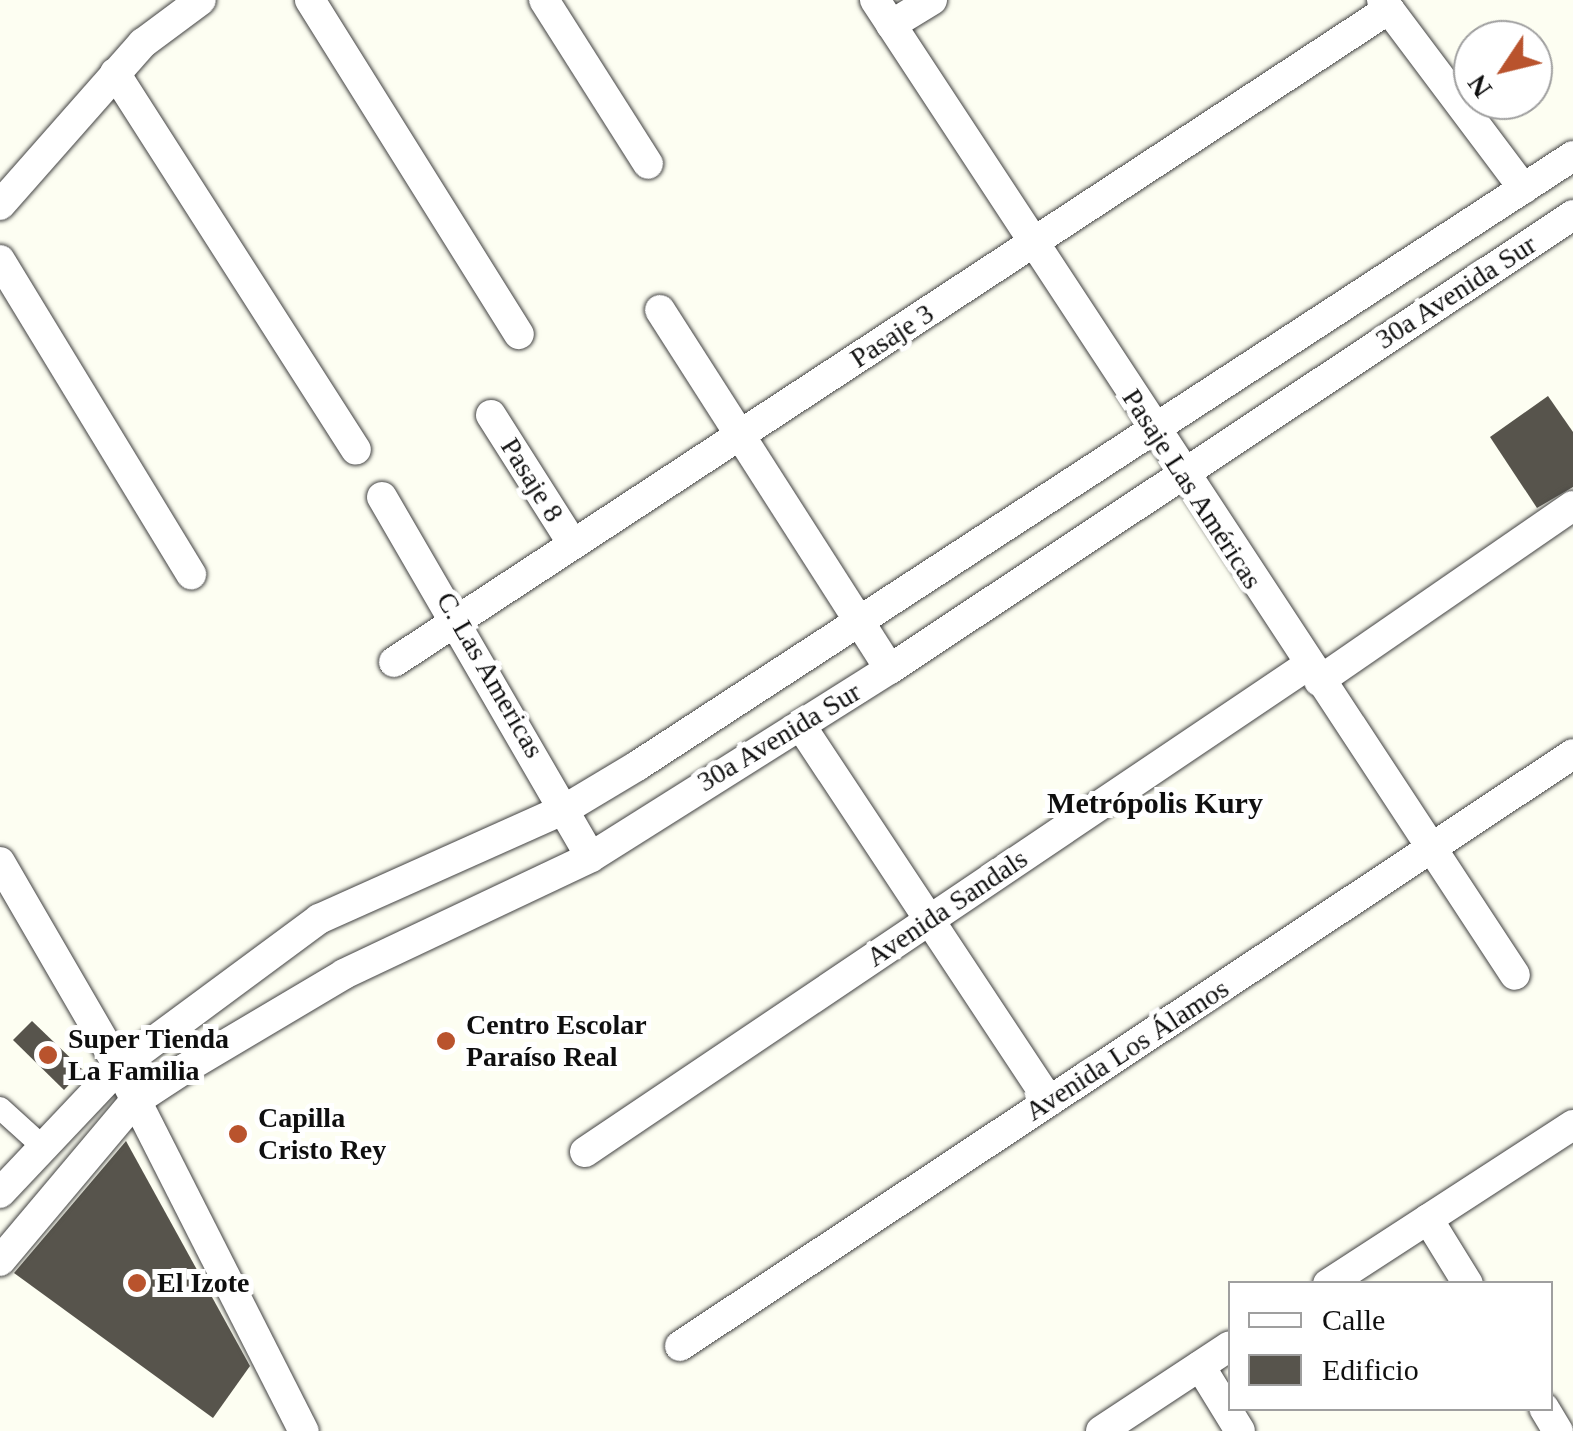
<!DOCTYPE html>
<meta charset="utf-8">
<style>
body{margin:0}
#map{position:relative;width:1573px;height:1431px;overflow:hidden;background:#fdfef2;font-family:"Times New Roman",serif}
div>[style]{position:absolute}
.building>*{inset:0;background:#57544c}
.roads{filter:drop-shadow(0 0 2px #424242) drop-shadow(0 0 2px #424242)}
.pedestrian>*{height:22px;margin:-11px;padding:0 11px;transform-origin:11px;border-radius:11px;background:#fff}
.minor>*{height:30px;margin:-15px;padding:0 15px;transform-origin:15px;border-radius:15px;background:#fff}
.dots>*{width:28px;height:28px;translate:-50% -50%;box-sizing:border-box;border:5px solid #fff;border-radius:50%}
span{translate:-50% -50%;white-space:nowrap;text-align:center;line-height:1.15;-webkit-text-stroke:10px #fff;paint-order:stroke}
.street-label{font-size:28px;color:#0f0f0f}
.poi-label{font-size:28px;color:#0f0f0f;font-weight:700}
.left{translate:0 -50%;text-align:left}
.neighbourhood-label{font-size:30px;color:#0f0f0f;font-weight:700}
.legend{position:absolute;left:1228px;top:1281px;width:325px;height:130px;box-sizing:border-box;background:#fff;border:2px solid #9f9f9f;margin:0;padding:12px 18px;list-style:none;font-size:30px;color:#0f0f0f}
.legend li{display:flex;align-items:center;gap:20px;height:50px}
.legend b{width:50px;border:2px solid #9f9f9f}
.north{position:absolute;left:1453px;top:20px;width:100px;height:100px;box-sizing:border-box;background:#fff;border:2px solid #9f9f9f;border-radius:50%;rotate:235deg;font-size:28px;font-weight:700;line-height:40px;text-align:center;color:#0f0f0f}
.north::after{content:'';display:block;margin:auto;width:35px;height:45px;background:#b9532d;clip-path:polygon(50% 0,100% 100%,50% 72%,0 100%)}
</style>
<div id="map">
<div class="building">
<i style="clip-path:polygon(1548px 396px,1573px 432px,1573px 487px,1537px 508px,1490px 437px)"></i>
<i style="clip-path:polygon(32px 1021px,83px 1070px,64px 1090px,13px 1040px)"></i>
<i style="clip-path:polygon(126px 1141px,250px 1366px,213px 1418px,14px 1273px)"></i>
</div>
<div class="roads">
<div class="pedestrian">
<i style="left:0;top:1108px;width:58px;rotate:42.2deg"></i>
</div>
<div class="minor">
<i style="left:310px;top:0;width:394px;rotate:58deg"></i>
<i style="left:544px;top:0;width:194px;rotate:57.6deg"></i>
<i style="left:875px;top:0;width:1166px;rotate:56.72deg"></i>
<i style="left:1382px;top:0;width:236px;rotate:53.1deg"></i>
<i style="left:891px;top:25px;width:48px;rotate:-31.4deg"></i>
<i style="left:115px;top:73px;width:447px;rotate:57.4deg"></i>
<i style="left:0;top:205px;width:216px;rotate:-48.6deg"></i>
<i style="left:143px;top:43px;width:72px;rotate:-36.6deg"></i>
<i style="left:0;top:260px;width:368px;rotate:58.7deg"></i>
<i style="left:660px;top:310px;width:426px;rotate:57.4deg"></i>
<i style="left:491px;top:415px;width:153px;rotate:57.6deg"></i>
<i style="left:382px;top:497px;width:416px;rotate:59.9deg"></i>
<i style="left:394px;top:662px;width:1190px;rotate:-33.28deg"></i>
<i style="left:1319px;top:681px;width:308px;rotate:-34.6deg"></i>
<i style="left:801px;top:726px;width:449px;rotate:56.5deg"></i>
<i style="left:0;top:862px;width:237px;rotate:59.9deg"></i>
<i style="left:119px;top:1067px;width:408px;rotate:63.1deg"></i>
<i style="left:585px;top:1152px;width:872px;rotate:-33.96deg"></i>
<i style="left:0;top:1193px;width:173px;rotate:-46.6deg"></i>
<i style="left:119px;top:1067px;width:249px;rotate:-36.5deg"></i>
<i style="left:319px;top:919px;width:272px;rotate:-24.1deg"></i>
<i style="left:567px;top:808px;width:82px;rotate:-31deg"></i>
<i style="left:637px;top:766px;width:1117px;rotate:-33.09deg"></i>
<i style="left:1428px;top:1219px;width:76px;rotate:58.4deg"></i>
<i style="left:0;top:1261px;width:208px;rotate:-49.9deg"></i>
<i style="left:134px;top:1102px;width:62px;rotate:-33.2deg"></i>
<i style="left:186px;top:1068px;width:184px;rotate:-30.7deg"></i>
<i style="left:344px;top:974px;width:273px;rotate:-25.3deg"></i>
<i style="left:591px;top:857px;width:353px;rotate:-32.2deg"></i>
<i style="left:890px;top:669px;width:820px;rotate:-33.61deg"></i>
<i style="left:1328px;top:1284px;width:292px;rotate:-33deg"></i>
<i style="left:680px;top:1346px;width:1071px;rotate:-33.54deg"></i>
<i style="left:1200px;top:1366px;width:76px;rotate:58.4deg"></i>
<i style="left:1544px;top:1408px;width:27px;rotate:59deg"></i>
<i style="left:1101px;top:1431px;width:154px;rotate:-33.4deg"></i>
</div>
</div>
<div class="dots">
<i style="left:446px;top:1041px;background:#b9532d"></i>
<i style="left:48px;top:1055px;background:#b9532d"></i>
<i style="left:238px;top:1134px;background:#b9532d"></i>
<i style="left:137px;top:1283px;background:#b9532d"></i>
</div>
<div class="street-label">
<span style="left:1456px;top:292px;rotate:-33deg">30a Avenida Sur</span>
<span style="left:892px;top:336px;rotate:-33deg">Pasaje 3</span>
<span style="left:532px;top:480px;rotate:58deg">Pasaje 8</span>
<span style="left:1192px;top:489px;rotate:57deg">Pasaje Las Américas</span>
<span style="left:490px;top:675px;rotate:60deg">C. Las Americas</span>
<span style="left:779px;top:737px;rotate:-31deg">30a Avenida Sur</span>
<span style="left:947px;top:908px;rotate:-34deg">Avenida Sandals</span>
<span style="left:1127px;top:1050px;rotate:-33deg">Avenida Los Álamos</span>
</div>
<div class="poi-label">
<span class="left" style="left:466px;top:1041px">Centro Escolar<br>Paraíso Real</span>
<span class="left" style="left:68px;top:1055px">Super Tienda<br>La Familia</span>
<span class="left" style="left:258px;top:1134px">Capilla<br>Cristo Rey</span>
<span class="left" style="left:157px;top:1283px">El Izote</span>
</div>
<div class="neighbourhood-label">
<span style="left:1155px;top:803px">Metrópolis Kury</span>
</div>
<ul class="legend">
<li><b style="height:12px;background:#fff"></b>Calle</li>
<li><b style="height:28px;background:#57544c"></b>Edificio</li>
</ul>
<div class="north">N</div>
</div>
